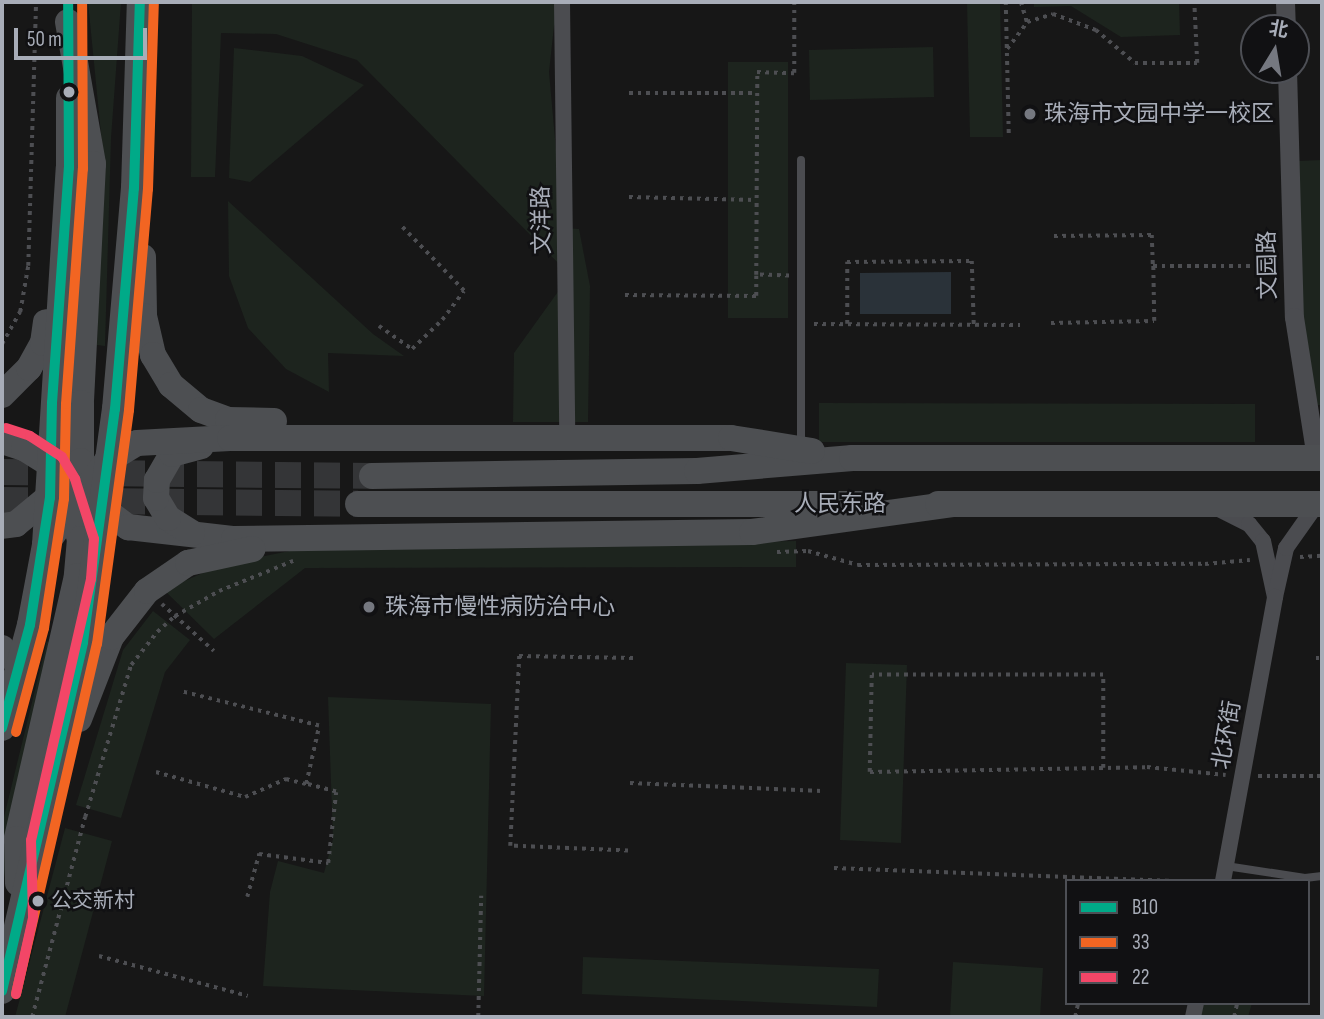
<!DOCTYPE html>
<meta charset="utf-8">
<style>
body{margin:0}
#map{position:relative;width:1324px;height:1019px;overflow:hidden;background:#171717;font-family:"Sofia Sans Condensed","Noto Sans SC",sans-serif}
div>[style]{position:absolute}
.green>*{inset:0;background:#1d241e}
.water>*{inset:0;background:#2a3239}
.primary-tunnel>*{height:26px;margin-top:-13px;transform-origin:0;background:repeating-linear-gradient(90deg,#343537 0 26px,transparent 0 39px)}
.path>*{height:3.5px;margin-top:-1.75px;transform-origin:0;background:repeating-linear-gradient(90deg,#4d4e52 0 3.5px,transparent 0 8.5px)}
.service>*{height:8px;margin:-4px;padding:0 4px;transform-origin:4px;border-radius:4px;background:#4b4c50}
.minor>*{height:16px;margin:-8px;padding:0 8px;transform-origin:8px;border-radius:8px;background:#4b4c50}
.tertiary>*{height:19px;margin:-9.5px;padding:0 9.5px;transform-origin:9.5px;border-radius:9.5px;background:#4b4c50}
.primary>*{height:26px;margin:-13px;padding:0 13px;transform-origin:13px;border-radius:13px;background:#4d4f52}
.bus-1>*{height:10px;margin:-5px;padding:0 5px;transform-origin:5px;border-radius:5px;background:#0a8}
.bus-2>*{height:10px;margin:-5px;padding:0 5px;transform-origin:5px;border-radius:5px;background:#f26522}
.bus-3>*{height:10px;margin:-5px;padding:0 5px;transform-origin:5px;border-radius:5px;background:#f34667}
.dots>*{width:19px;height:19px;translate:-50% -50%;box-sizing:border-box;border:4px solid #111113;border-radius:50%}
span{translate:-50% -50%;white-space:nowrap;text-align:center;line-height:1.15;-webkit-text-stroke:5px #111113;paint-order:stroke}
.bus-label{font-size:21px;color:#a8adb8}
.left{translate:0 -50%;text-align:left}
.poi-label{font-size:23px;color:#a8adb8}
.street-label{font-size:23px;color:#a8adb8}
.frame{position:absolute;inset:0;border:4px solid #a8adb8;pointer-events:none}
.legend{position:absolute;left:1065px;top:879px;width:245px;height:126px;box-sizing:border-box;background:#111113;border:2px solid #4d4f55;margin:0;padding:9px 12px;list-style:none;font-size:21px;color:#a8adb8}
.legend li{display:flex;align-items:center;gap:14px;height:35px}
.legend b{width:35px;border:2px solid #4d4f55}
.north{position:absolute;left:1240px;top:14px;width:70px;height:70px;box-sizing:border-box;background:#111113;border:2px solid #4d4f55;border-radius:50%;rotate:11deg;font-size:19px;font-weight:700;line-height:28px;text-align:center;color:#a8adb8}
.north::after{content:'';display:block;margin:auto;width:24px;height:32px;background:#757880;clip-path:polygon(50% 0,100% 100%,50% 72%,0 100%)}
.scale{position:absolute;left:14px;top:28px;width:133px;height:32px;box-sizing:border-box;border:4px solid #a8adb8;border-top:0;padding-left:9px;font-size:21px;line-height:24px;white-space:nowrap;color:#a8adb8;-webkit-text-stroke:5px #111113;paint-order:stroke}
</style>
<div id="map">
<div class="green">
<i style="clip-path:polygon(88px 2px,121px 2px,111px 138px,105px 346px,97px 345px,103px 154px)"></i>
<i style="clip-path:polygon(192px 2px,563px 2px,562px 15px,554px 26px,549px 72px,563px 228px,579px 229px,590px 286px,588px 422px,513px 422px,514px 353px,570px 275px,357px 60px,276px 34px,221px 33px,215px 177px,191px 177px)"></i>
<i style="clip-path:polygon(967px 2px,1000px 2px,1003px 137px,970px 137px)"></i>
<i style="clip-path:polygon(1034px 2px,1179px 2px,1180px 35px,1121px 37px,1071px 6px,1034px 7px)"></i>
<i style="clip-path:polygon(933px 47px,934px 97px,810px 100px,809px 50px)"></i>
<i style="clip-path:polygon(234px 48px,302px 56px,364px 85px,250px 182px,229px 178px)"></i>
<i style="clip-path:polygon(728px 62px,788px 62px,788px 318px,728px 318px)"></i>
<i style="clip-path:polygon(1322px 160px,1322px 405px,1317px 405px,1302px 315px,1298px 161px)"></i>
<i style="clip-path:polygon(228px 201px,373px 334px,404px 356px,328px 353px,329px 392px,286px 369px,248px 328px,229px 276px)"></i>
<i style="clip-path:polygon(819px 403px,1255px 404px,1255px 442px,819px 442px)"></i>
<i style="clip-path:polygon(796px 541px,796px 567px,305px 568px,214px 639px,164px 590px,221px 565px,304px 548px)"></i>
<i style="clip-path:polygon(153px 611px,190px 640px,165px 672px,121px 818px,76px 805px,123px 650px)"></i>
<i style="clip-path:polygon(47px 641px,52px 646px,12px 819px,2px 893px,2px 825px)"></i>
<i style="clip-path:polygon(846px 663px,907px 665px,901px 843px,840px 840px)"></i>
<i style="clip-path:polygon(328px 697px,491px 704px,484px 996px,263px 986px,270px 892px,278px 861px,324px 873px,333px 839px)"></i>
<i style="clip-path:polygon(65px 828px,112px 841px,65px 1017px,15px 1017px)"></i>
<i style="clip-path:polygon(583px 957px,879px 969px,877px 1007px,582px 994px)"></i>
<i style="clip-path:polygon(953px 962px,1043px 968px,1040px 1017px,950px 1017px)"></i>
<i style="clip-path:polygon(1203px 1003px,1252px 1003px,1248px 1017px,1200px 1017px)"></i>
</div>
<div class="water">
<i style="clip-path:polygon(951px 272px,951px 314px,860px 314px,860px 273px)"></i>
</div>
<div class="primary-tunnel">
<i style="left:2px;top:472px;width:370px;rotate:0.6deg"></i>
<i style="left:2px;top:500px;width:356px;rotate:0.6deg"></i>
</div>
<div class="path">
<i style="left:1006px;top:2px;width:135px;rotate:88.7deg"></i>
<i style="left:1021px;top:2px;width:21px;rotate:73deg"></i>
<i style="left:1007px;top:49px;width:34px;rotate:-53deg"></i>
<i style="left:1027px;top:22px;width:27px;rotate:-17deg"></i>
<i style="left:1053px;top:14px;width:46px;rotate:20.4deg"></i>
<i style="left:1096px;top:30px;width:51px;rotate:40.2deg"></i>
<i style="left:1135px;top:63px;width:62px"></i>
<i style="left:1197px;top:63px;width:61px;rotate:-92.8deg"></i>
<i style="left:629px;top:93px;width:127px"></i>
<i style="left:629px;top:197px;width:127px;rotate:1.4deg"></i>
<i style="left:1054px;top:236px;width:98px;rotate:-0.6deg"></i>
<i style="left:1152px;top:235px;width:31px;rotate:88deg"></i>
<i style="left:789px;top:276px;width:33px;rotate:-178deg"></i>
<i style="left:756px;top:275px;width:203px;rotate:-89.7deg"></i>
<i style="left:757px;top:72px;width:37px;rotate:2deg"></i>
<i style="left:794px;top:73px;width:71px;rotate:-90deg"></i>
<i style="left:625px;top:295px;width:131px;rotate:0.4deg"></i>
<i style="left:756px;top:296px;width:20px;rotate:-90deg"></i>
<i style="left:1051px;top:323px;width:103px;rotate:-1.1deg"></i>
<i style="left:1154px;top:321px;width:55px;rotate:-91deg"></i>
<i style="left:1153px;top:266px;width:123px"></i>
<i style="left:814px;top:324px;width:206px;rotate:0.3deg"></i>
<i style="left:847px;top:324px;width:62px;rotate:-90deg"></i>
<i style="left:847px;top:262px;width:125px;rotate:-0.5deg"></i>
<i style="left:972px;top:261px;width:64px;rotate:88.2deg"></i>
<i style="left:379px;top:326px;width:40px;rotate:34.9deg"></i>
<i style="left:412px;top:349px;width:42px;rotate:-44deg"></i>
<i style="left:442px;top:320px;width:36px;rotate:-53deg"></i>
<i style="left:464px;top:291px;width:89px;rotate:-134.1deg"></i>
<i style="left:2px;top:344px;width:37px;rotate:-61deg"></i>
<i style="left:20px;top:312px;width:47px;rotate:-80.1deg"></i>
<i style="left:28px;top:266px;width:264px;rotate:-88.3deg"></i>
<i style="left:777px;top:552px;width:31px;rotate:-2deg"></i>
<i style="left:808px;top:551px;width:52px;rotate:15.6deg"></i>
<i style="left:858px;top:565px;width:347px;rotate:-0.2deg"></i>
<i style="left:1205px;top:564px;width:45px;rotate:-5.1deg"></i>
<i style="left:1300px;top:557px;width:22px;rotate:-3deg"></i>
<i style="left:162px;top:604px;width:70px;rotate:42.1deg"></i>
<i style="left:1316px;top:658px;width:6px"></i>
<i style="left:1103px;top:768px;width:93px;rotate:-90deg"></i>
<i style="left:1103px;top:675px;width:231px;rotate:180deg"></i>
<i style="left:872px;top:675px;width:97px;rotate:91.2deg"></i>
<i style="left:870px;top:772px;width:277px;rotate:-1deg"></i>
<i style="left:1147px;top:767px;width:79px;rotate:5.8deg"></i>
<i style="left:156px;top:772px;width:92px;rotate:15.7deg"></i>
<i style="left:245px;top:797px;width:45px;rotate:-23.7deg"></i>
<i style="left:286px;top:779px;width:21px;rotate:14deg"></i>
<i style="left:306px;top:784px;width:59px;rotate:-77.4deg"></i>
<i style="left:319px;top:726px;width:140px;rotate:-166deg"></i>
<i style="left:1258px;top:776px;width:64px"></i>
<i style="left:630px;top:783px;width:192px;rotate:2.4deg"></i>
<i style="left:628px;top:851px;width:118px;rotate:-177.6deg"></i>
<i style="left:510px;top:846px;width:190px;rotate:-87.3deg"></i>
<i style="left:519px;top:656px;width:115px;rotate:1deg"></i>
<i style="left:834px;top:868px;width:340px;rotate:2.2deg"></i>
<i style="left:247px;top:897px;width:45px;rotate:-74.4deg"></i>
<i style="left:259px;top:854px;width:70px;rotate:7.4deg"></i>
<i style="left:328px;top:863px;width:71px;rotate:-83.6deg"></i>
<i style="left:336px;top:792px;width:31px;rotate:-165deg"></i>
<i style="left:99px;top:956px;width:154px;rotate:15deg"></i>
<i style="left:32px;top:1017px;width:207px;rotate:-75.2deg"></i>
<i style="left:85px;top:817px;width:159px;rotate:-73.2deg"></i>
<i style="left:131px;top:665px;width:42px;rotate:-51.8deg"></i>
<i style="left:157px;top:632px;width:24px;rotate:-42deg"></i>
<i style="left:175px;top:616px;width:51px;rotate:-29.6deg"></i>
<i style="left:219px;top:591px;width:80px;rotate:-22.1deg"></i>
<i style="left:478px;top:1017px;width:121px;rotate:-88.6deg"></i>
<i style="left:1075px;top:1017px;width:14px;rotate:-78deg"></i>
<i style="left:1234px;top:1017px;width:14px;rotate:-78deg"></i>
</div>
<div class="service">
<i style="left:801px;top:447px;width:287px;rotate:-90deg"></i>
<i style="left:1226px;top:866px;width:80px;rotate:8.6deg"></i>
<i style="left:1305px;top:878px;width:17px;rotate:-7deg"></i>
</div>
<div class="minor">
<i style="left:562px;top:2px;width:437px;rotate:89.3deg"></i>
<i style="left:1219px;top:509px;width:34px;rotate:27deg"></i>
<i style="left:1249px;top:524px;width:22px;rotate:51deg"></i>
<i style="left:1263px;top:541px;width:57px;rotate:77.9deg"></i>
<i style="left:1275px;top:597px;width:50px;rotate:-77.3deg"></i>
<i style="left:1286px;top:548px;width:54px;rotate:-54.8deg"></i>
<i style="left:1223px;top:881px;width:289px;rotate:-79.6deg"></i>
<i style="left:1193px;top:1017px;width:14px;rotate:-78deg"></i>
</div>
<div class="tertiary">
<i style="left:1285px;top:2px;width:26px;rotate:88deg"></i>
<i style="left:1287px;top:70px;width:247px;rotate:88.4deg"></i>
<i style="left:1294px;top:317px;width:143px;rotate:81.1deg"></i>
</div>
<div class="primary">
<i style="left:68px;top:22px;width:144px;rotate:80deg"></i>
<i style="left:93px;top:164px;width:239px;rotate:92.9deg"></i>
<i style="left:81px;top:403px;width:58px;rotate:90deg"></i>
<i style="left:81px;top:461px;width:50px;rotate:66.5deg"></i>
<i style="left:101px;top:507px;width:34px;rotate:37deg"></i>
<i style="left:128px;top:527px;width:107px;rotate:6.5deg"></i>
<i style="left:234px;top:539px;width:518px;rotate:-0.77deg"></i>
<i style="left:752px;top:532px;width:204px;rotate:-7.9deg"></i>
<i style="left:143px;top:257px;width:59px;rotate:89deg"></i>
<i style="left:144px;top:316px;width:40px;rotate:77deg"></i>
<i style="left:153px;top:355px;width:35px;rotate:59deg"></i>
<i style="left:171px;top:385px;width:39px;rotate:40deg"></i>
<i style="left:201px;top:410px;width:29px;rotate:20deg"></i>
<i style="left:228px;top:420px;width:46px;rotate:1.2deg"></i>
<i style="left:2px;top:395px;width:38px;rotate:-45deg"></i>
<i style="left:29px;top:368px;width:29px;rotate:-61deg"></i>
<i style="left:43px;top:343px;width:21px;rotate:-82deg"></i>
<i style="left:2px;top:441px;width:23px;rotate:18deg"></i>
<i style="left:24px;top:448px;width:32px;rotate:32deg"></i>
<i style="left:51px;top:465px;width:21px;rotate:59deg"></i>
<i style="left:62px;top:483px;width:59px;rotate:72.2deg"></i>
<i style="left:80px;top:539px;width:37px;rotate:95deg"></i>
<i style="left:77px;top:576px;width:270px;rotate:102.9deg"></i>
<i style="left:17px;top:839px;width:44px;rotate:88.7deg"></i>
<i style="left:372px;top:476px;width:325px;rotate:-0.9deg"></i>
<i style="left:697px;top:471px;width:156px;rotate:-4.8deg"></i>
<i style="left:852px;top:458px;width:470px"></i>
<i style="left:358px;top:504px;width:503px"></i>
<i style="left:938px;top:504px;width:384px"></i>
<i style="left:2px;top:526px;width:14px;rotate:-8deg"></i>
<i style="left:16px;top:524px;width:53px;rotate:-39.7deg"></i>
<i style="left:192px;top:533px;width:28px;rotate:-148deg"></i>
<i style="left:168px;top:518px;width:23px;rotate:-121deg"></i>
<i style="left:156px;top:498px;width:18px;rotate:-87deg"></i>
<i style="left:157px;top:480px;width:30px;rotate:-60deg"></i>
<i style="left:172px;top:454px;width:30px;rotate:-15deg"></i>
<i style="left:45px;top:545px;width:104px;rotate:-53.6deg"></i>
<i style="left:107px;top:461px;width:35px;rotate:-31deg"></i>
<i style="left:137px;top:443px;width:93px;rotate:-3.1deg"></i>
<i style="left:230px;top:438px;width:501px"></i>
<i style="left:731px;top:438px;width:82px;rotate:9.1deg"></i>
<i style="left:2px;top:648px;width:8px;rotate:90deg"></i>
<i style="left:79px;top:719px;width:88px;rotate:-68.7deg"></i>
<i style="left:111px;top:637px;width:58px;rotate:-52deg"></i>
<i style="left:147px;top:591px;width:50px;rotate:-34.3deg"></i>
<i style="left:188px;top:563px;width:66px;rotate:-12.2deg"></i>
<i style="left:2px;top:728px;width:107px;rotate:-74.8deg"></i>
<i style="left:30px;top:625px;width:81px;rotate:-79.4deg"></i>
<i style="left:45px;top:545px;width:378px;rotate:-86.4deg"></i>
<i style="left:69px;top:168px;width:70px;rotate:-90deg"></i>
<i style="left:2px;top:991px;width:358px;rotate:-76.9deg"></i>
<i style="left:83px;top:642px;width:235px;rotate:-82.2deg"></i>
<i style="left:115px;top:409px;width:222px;rotate:-85.1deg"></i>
<i style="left:134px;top:188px;width:186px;rotate:-88.2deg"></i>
</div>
<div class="bus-1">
<i style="left:2px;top:728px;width:107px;rotate:-74.8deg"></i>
<i style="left:30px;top:625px;width:129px;rotate:-81.1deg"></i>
<i style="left:50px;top:498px;width:95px;rotate:-88.8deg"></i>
<i style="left:52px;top:403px;width:236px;rotate:-85.9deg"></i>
<i style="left:69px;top:168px;width:166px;rotate:-90.3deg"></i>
<i style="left:2px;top:991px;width:358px;rotate:-76.9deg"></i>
<i style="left:83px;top:642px;width:235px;rotate:-82.2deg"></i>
<i style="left:115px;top:409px;width:222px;rotate:-85.1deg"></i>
<i style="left:134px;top:188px;width:186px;rotate:-88.2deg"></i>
</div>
<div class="bus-2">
<i style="left:16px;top:732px;width:108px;rotate:-74.9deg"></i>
<i style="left:44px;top:628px;width:131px;rotate:-81.2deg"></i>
<i style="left:64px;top:499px;width:95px;rotate:-88.8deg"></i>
<i style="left:66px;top:404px;width:236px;rotate:-85.9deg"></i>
<i style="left:83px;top:169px;width:167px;rotate:-90.3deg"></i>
<i style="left:16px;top:994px;width:359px;rotate:-77deg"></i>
<i style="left:97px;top:644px;width:236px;rotate:-82.2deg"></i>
<i style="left:129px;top:410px;width:222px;rotate:-85.1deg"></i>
<i style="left:148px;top:189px;width:187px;rotate:-88.2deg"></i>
</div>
<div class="bus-3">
<i style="left:6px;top:428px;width:25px;rotate:18deg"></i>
<i style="left:30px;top:436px;width:38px;rotate:33deg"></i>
<i style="left:62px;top:457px;width:26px;rotate:59deg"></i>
<i style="left:75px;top:479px;width:63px;rotate:72.4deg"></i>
<i style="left:94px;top:539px;width:40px;rotate:94.3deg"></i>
<i style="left:91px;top:579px;width:268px;rotate:102.9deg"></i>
<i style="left:31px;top:840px;width:78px;rotate:88.5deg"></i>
<i style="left:33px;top:918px;width:78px;rotate:102.6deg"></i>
</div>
<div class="dots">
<i style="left:69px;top:92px;background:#a8adb8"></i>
<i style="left:1030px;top:114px;background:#757880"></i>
<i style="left:369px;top:607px;background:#757880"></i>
<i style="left:38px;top:901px;background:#a8adb8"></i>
</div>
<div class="bus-label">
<span class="left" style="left:51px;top:901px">公交新村</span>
</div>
<div class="poi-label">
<span class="left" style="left:1044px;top:114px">珠海市文园中学一校区</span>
<span class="left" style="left:385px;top:607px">珠海市慢性病防治中心</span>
</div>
<div class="street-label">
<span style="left:542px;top:220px;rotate:-91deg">文洋路</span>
<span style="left:1268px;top:265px;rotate:-91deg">文园路</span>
<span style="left:840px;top:504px">人民东路</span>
<span style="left:1227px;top:735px;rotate:-80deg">北环街</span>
</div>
<div class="frame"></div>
<ul class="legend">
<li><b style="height:9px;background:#0a8"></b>B10</li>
<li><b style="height:9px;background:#f26522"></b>33</li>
<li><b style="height:9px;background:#f34667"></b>22</li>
</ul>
<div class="north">北</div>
<div class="scale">50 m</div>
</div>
